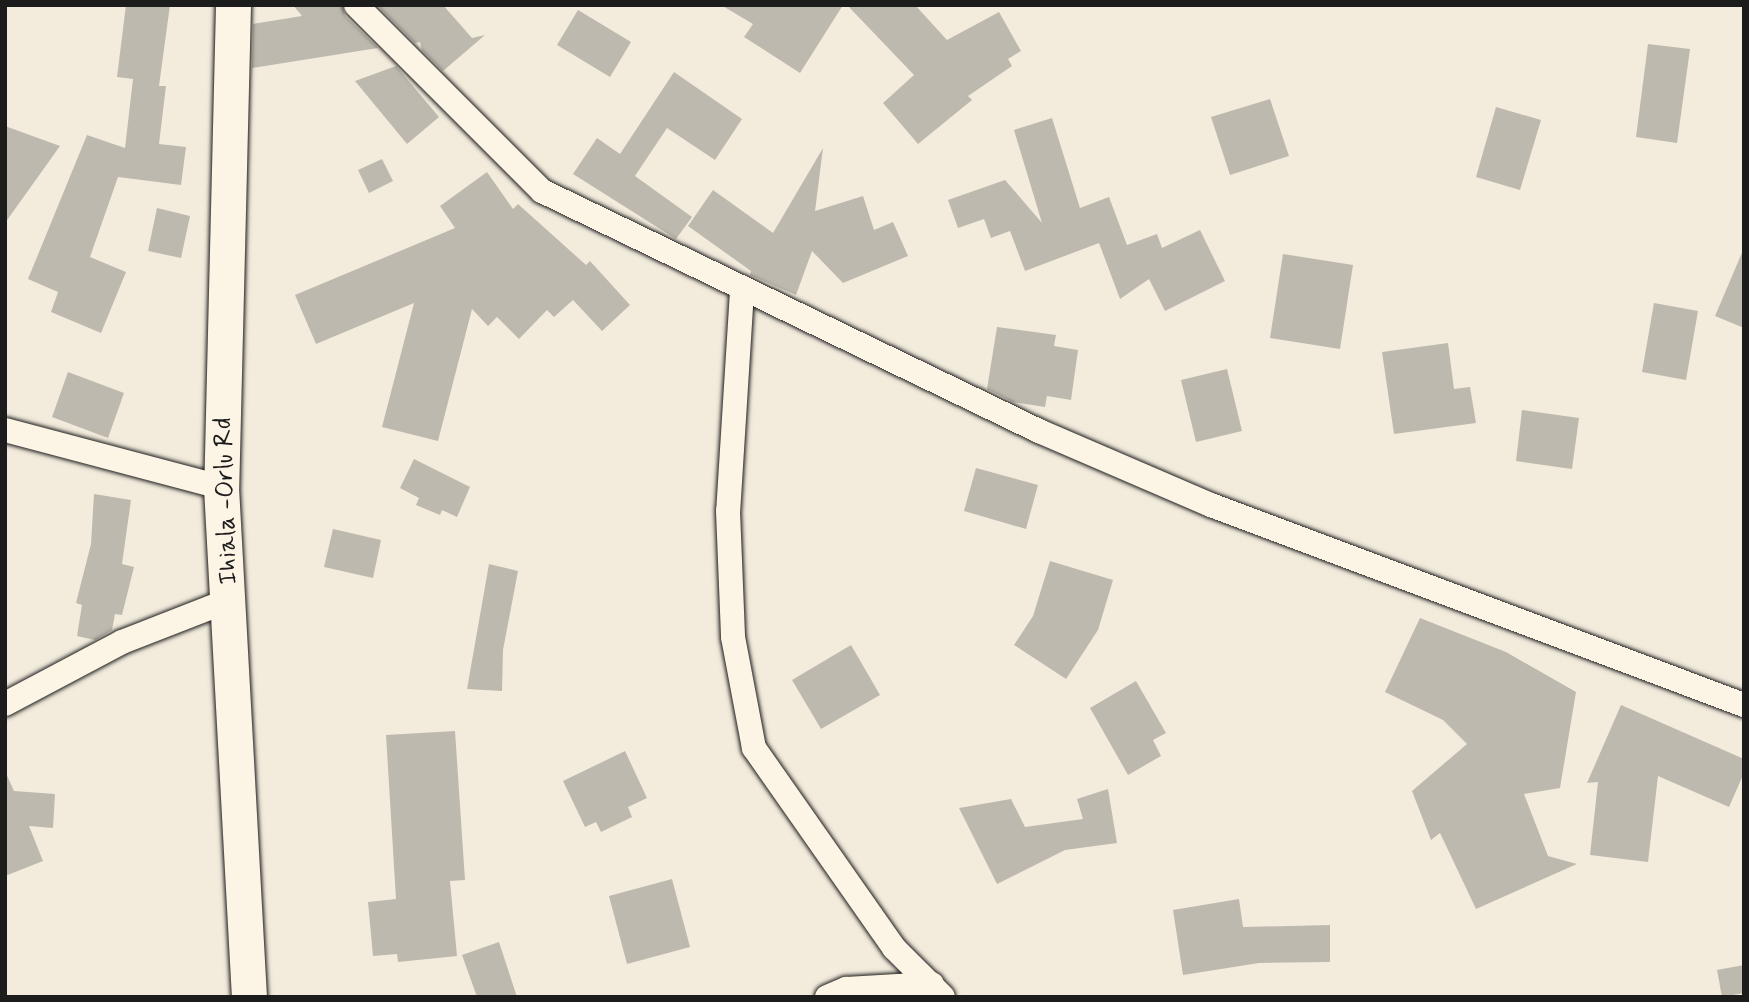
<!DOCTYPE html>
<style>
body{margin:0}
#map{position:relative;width:1749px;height:1002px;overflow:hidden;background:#f3ecdd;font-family:Mynerve,sans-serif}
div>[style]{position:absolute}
.building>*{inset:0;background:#beb9ae}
.roads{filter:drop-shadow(0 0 2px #1c1c1c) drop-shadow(0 0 2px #1c1c1c)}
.minor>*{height:24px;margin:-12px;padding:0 12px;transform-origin:12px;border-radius:12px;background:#fcf5e5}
.secondary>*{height:35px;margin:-17.5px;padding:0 17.5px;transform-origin:17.5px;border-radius:17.5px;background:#fcf5e5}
span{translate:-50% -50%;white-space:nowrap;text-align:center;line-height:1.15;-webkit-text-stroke:7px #fcf5e5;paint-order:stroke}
.street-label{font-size:26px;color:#1c1c1c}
.frame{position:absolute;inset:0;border:7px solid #1c1c1c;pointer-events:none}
</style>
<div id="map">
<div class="building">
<i style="clip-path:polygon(126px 5px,170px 5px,159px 86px,166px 86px,159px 144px,186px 147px,181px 185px,118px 177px,90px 257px,126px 272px,101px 333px,51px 312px,58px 292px,28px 279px,87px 135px,125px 148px,133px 79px,117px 77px)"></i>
<i style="clip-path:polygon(293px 5px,342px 5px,345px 16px,378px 48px,252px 68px,253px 24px,302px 16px)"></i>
<i style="clip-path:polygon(377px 5px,443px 5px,472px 38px,485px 35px,443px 71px,422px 50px,420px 42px,415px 43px)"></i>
<i style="clip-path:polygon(721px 5px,843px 5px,800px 73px,744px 37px,753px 24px)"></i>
<i style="clip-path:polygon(847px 5px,915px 5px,947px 40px,999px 12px,1021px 51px,1008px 59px,1012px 66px,968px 96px,972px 100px,918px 144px,883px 103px,914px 75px)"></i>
<i style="clip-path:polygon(578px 10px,631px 42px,610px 77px,557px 45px)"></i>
<i style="clip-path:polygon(1648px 44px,1690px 49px,1677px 143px,1636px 137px)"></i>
<i style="clip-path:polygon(396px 66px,439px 117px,407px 144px,355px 81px)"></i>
<i style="clip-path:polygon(674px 72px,742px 119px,715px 160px,667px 128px,635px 176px,692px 217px,676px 239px,573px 174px,597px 138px,620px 154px)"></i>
<i style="clip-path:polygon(1270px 99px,1289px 156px,1230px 175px,1211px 117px)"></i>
<i style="clip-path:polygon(1496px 107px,1541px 120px,1520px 190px,1476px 177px)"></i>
<i style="clip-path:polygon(1052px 118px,1080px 208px,1109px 197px,1127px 245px,1157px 234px,1162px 248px,1200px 230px,1225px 281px,1165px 311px,1149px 279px,1120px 299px,1099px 243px,1025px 271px,1010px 231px,991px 238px,984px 219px,958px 228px,948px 200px,1005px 180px,1042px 223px,1014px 130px)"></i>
<i style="clip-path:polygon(5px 126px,60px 146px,5px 223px)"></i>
<i style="clip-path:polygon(823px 148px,815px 211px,863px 196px,874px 230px,893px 222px,908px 256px,843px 283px,812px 251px,796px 295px,750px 275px,751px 271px,688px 226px,713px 190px,773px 233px)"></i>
<i style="clip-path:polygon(382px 159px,393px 181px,369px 193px,358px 170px)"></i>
<i style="clip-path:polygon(487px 172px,513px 209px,518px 204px,586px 265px,590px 261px,630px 305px,602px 331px,573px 300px,554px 317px,547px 310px,519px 339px,497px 317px,488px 326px,472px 309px,438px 441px,382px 427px,414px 303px,316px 344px,295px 295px,455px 228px,440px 206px)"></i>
<i style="clip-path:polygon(157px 208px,190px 216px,181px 258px,148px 251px)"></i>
<i style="clip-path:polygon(1744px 248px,1744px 328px,1715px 316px)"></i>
<i style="clip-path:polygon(1283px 254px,1353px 265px,1340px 349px,1270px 338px)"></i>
<i style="clip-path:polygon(1654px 303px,1698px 311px,1686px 380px,1642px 372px)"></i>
<i style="clip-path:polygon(997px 327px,1056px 335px,1054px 346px,1078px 350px,1071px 400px,1047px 396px,1045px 407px,1013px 402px,987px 389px)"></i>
<i style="clip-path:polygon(1448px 343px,1454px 389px,1470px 387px,1476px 423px,1394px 434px,1382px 352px)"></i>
<i style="clip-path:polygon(1227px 369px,1242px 431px,1196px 442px,1181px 380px)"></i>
<i style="clip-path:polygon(68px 372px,124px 393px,108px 438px,52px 417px)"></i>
<i style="clip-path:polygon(1522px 410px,1579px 418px,1572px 469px,1516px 461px)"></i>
<i style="clip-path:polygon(414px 459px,470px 487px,457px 517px,442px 510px,440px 515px,416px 505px,419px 498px,400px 488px)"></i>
<i style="clip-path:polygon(976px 468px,1038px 485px,1026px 529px,964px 511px)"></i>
<i style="clip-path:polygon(94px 494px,131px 500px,122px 564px,134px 567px,122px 615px,115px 614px,112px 630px,95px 640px,77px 636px,82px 605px,76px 603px,91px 544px)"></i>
<i style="clip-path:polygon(333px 529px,381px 540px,373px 578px,324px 567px)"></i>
<i style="clip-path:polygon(1050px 561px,1113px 580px,1098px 630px,1066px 679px,1014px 645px,1033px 616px)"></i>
<i style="clip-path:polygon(489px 564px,518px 571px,503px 650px,502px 691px,467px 689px)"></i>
<i style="clip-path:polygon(1420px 618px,1506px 652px,1576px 692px,1560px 788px,1524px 794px,1548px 856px,1577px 864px,1476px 909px,1440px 833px,1431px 840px,1412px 791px,1467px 744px,1443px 720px,1385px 692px)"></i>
<i style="clip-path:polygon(851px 645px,880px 695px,821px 729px,792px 680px)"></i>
<i style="clip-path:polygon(1136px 681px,1166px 733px,1153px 740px,1161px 756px,1128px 775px,1090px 708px)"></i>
<i style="clip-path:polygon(1621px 705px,1744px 759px,1744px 773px,1729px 807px,1658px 776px,1648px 862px,1590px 855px,1598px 782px,1587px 783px)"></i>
<i style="clip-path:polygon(455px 731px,465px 880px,450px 881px,457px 956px,398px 962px,397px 954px,373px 956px,368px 902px,396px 899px,386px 735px)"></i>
<i style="clip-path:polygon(625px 751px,647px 798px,628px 807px,632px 817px,601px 832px,596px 822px,585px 827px,563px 781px)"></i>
<i style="clip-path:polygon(5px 771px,14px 791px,55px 794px,53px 828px,29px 826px,43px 861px,5px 876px)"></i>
<i style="clip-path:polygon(1108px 789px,1117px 843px,1065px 850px,997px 884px,959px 808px,1011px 799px,1025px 827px,1083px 819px,1077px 799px)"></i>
<i style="clip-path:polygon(672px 879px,690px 947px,627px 964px,609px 896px)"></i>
<i style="clip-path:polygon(1239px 899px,1243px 927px,1330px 925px,1330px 962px,1259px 963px,1183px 975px,1173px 910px)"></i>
<i style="clip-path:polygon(499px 942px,517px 997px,477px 997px,462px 955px)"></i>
<i style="clip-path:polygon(1744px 965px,1744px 993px,1722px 997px,1717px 970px)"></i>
</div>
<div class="roads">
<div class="minor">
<i style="left:356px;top:5px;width:263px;rotate:45deg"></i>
<i style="left:542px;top:191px;width:552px;rotate:25.78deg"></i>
<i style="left:1039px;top:431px;width:187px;rotate:23.3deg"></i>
<i style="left:1211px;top:505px;width:569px;rotate:20.57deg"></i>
<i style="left:742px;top:291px;width:220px;rotate:93.6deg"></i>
<i style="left:728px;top:511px;width:126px;rotate:87.7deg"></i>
<i style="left:733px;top:637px;width:113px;rotate:79.3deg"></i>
<i style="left:754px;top:748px;width:244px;rotate:55deg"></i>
<i style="left:894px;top:948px;width:69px;rotate:45deg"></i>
<i style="left:5px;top:430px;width:223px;rotate:14.8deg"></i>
<i style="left:5px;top:704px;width:132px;rotate:-27.9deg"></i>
<i style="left:122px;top:642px;width:116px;rotate:-21.3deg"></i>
<i style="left:827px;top:997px;width:21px;rotate:-23deg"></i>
<i style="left:846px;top:989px;width:86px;rotate:-3.3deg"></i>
</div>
<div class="secondary">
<i style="left:233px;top:5px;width:482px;rotate:91.4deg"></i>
<i style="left:221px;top:487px;width:511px;rotate:86.86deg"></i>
</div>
</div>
<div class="street-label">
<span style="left:227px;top:501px;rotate:-92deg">Ihiala -Orlu Rd</span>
</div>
<div class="frame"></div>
</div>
